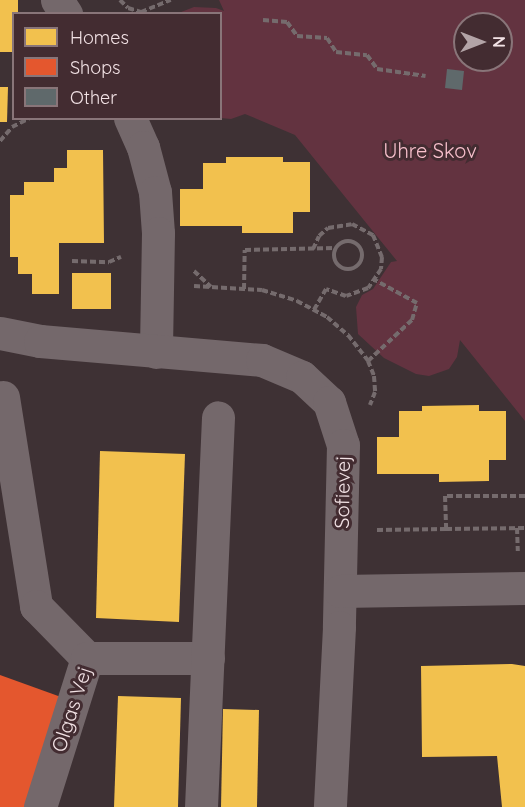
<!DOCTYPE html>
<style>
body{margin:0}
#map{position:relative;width:525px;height:807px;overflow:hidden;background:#3e3134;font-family:Quicksand,sans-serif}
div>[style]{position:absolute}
.green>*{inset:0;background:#633340}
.homes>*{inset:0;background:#f2c14e}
.shops>*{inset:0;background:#e4572e}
.building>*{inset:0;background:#5f696b}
.path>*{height:4px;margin-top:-2px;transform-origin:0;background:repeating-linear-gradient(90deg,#756b6d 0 6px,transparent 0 9px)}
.path>.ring{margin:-2px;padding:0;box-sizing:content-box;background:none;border:4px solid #756b6d;border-radius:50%}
.minor>*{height:33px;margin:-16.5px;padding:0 16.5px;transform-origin:16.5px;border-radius:16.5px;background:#74686b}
span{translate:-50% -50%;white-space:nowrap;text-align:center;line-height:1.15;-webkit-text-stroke:6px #432c31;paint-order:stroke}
.park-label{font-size:20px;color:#f9c1cd}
.street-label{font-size:20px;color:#f2e2e5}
.legend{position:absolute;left:12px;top:12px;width:210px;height:108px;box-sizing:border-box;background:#432c31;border:2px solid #897579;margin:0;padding:8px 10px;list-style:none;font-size:18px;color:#f2e2e5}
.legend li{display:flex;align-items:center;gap:12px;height:30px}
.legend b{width:30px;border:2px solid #897579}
.north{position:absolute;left:453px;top:12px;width:60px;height:60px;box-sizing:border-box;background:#432c31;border:2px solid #897579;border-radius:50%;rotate:90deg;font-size:16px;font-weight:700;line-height:24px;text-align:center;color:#f2e2e5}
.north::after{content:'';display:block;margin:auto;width:21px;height:27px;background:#b3a4a7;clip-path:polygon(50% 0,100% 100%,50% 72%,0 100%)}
</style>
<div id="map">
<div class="green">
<i style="clip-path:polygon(evenodd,219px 0,525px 0,525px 421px,460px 340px,457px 357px,449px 369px,429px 376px,416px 374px,384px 358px,358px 334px,356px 307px,362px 295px,373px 289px,391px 262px,397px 261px,295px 135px,245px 114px,231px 119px,221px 118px,220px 14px,176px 14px,194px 7px,216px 8px,224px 11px,219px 0,465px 24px,501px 24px,501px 60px,465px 60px,465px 24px)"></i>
</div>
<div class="homes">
<i style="clip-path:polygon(0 0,18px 0,18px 14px,14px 14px,14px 52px,0 52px)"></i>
<i style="clip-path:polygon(0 87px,8px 87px,7px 122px,0 122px)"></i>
<i style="clip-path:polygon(67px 150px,103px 150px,104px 243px,59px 243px,59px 294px,32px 294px,32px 274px,18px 274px,18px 257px,10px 257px,10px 195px,24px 195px,24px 182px,54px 182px,54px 168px,67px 168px)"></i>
<i style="clip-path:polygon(226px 157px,283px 157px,283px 162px,310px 162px,310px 212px,293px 212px,293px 233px,242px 233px,242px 226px,180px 226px,180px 189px,203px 189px,203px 163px,226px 163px)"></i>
<i style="clip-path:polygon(72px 273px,111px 273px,111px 309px,72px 309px)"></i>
<i style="clip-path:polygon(479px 405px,479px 411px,506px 411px,506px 460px,489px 460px,489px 481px,439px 482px,439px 474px,377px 474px,377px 437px,399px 437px,399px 411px,422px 411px,422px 406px)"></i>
<i style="clip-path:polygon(100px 451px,185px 454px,179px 622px,96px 618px)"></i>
<i style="clip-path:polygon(512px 664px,525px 666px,525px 807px,502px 807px,497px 756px,422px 757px,421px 666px)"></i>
<i style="clip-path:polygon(118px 696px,181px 698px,178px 807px,114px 807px)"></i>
<i style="clip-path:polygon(223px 709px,259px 710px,257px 807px,221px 807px)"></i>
</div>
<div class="shops">
<i style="clip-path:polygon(0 675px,61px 697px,27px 807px,0 807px)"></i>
</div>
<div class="building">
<i style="clip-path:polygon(447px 69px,464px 71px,462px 90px,445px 88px)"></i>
</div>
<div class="path">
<i style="left:120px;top:0;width:11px;rotate:45deg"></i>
<i style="left:128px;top:8px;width:14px;rotate:17deg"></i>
<i style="left:141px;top:12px;width:32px;rotate:-22deg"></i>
<i style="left:263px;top:20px;width:24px;rotate:5deg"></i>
<i style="left:287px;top:22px;width:17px;rotate:54deg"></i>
<i style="left:297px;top:36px;width:30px;rotate:4deg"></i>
<i style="left:327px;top:38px;width:17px;rotate:57deg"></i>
<i style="left:336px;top:52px;width:31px;rotate:6deg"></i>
<i style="left:367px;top:55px;width:17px;rotate:54deg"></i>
<i style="left:377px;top:69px;width:49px;rotate:8.1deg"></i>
<i style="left:0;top:141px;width:18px;rotate:-49deg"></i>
<i style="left:12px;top:127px;width:20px;rotate:-27deg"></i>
<i class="ring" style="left:334px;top:241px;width:24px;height:24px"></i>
<i style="left:313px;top:249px;width:14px;rotate:-65deg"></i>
<i style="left:319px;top:236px;width:12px;rotate:-42deg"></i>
<i style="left:328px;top:228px;width:24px;rotate:-9deg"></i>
<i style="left:352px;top:224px;width:24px;rotate:28deg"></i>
<i style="left:373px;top:235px;width:24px;rotate:68deg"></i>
<i style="left:382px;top:257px;width:12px;rotate:95deg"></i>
<i style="left:381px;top:269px;width:23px;rotate:124deg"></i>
<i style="left:368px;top:288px;width:23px;rotate:160deg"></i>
<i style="left:346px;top:296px;width:21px;rotate:-161deg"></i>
<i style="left:326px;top:289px;width:24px;rotate:120deg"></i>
<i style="left:72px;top:261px;width:37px;rotate:2deg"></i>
<i style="left:109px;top:262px;width:13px;rotate:-23deg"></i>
<i style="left:194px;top:271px;width:23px;rotate:43deg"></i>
<i style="left:194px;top:286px;width:68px;rotate:3.4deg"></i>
<i style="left:262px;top:290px;width:37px;rotate:17deg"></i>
<i style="left:297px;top:301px;width:34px;rotate:28deg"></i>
<i style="left:327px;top:317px;width:28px;rotate:41deg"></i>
<i style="left:348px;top:335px;width:33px;rotate:52deg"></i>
<i style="left:368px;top:361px;width:16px;rotate:68deg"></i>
<i style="left:374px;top:376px;width:16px;rotate:86deg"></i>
<i style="left:375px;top:392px;width:14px;rotate:111deg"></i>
<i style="left:244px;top:289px;width:39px;rotate:-89deg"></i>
<i style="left:245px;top:250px;width:90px;rotate:-1.3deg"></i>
<i style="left:368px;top:361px;width:60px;rotate:-43deg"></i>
<i style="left:412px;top:320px;width:18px;rotate:-74deg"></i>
<i style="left:417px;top:303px;width:48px;rotate:-151.3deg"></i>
<i style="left:525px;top:496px;width:80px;rotate:180deg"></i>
<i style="left:445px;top:496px;width:33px;rotate:88deg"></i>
<i style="left:446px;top:529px;width:79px;rotate:-0.7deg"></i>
<i style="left:517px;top:528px;width:23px;rotate:88deg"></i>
<i style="left:377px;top:530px;width:69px;rotate:-0.8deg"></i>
</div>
<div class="minor">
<i style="left:57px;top:0;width:17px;rotate:57deg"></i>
<i style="left:130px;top:118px;width:32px;rotate:66deg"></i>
<i style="left:143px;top:147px;width:47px;rotate:75.1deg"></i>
<i style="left:155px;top:192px;width:41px;rotate:85.8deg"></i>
<i style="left:158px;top:233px;width:119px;rotate:91deg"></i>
<i style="left:0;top:333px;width:41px;rotate:11.3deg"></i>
<i style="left:40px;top:341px;width:223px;rotate:4.9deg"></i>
<i style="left:262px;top:360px;width:43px;rotate:23deg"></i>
<i style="left:302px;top:377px;width:37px;rotate:43deg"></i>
<i style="left:329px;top:402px;width:45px;rotate:72deg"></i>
<i style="left:343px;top:445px;width:182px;rotate:91.3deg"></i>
<i style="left:339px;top:627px;width:180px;rotate:92.9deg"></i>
<i style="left:3px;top:397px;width:212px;rotate:81deg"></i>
<i style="left:36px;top:606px;width:73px;rotate:45.6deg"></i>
<i style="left:340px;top:591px;width:185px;rotate:-0.9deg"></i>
<i style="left:40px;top:807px;width:156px;rotate:-72.5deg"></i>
<i style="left:87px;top:658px;width:121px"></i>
<i style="left:201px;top:807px;width:390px;rotate:-87.5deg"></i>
</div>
<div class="park-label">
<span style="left:430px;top:150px">Uhre Skov</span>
</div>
<div class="street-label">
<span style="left:342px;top:492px;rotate:-89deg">Sofievej</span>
<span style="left:71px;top:709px;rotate:-72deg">Olgas Vej</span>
</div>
<ul class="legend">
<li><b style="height:16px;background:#f2c14e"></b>Homes</li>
<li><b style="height:16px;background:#e4572e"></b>Shops</li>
<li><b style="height:16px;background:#5f696b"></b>Other</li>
</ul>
<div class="north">N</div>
</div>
